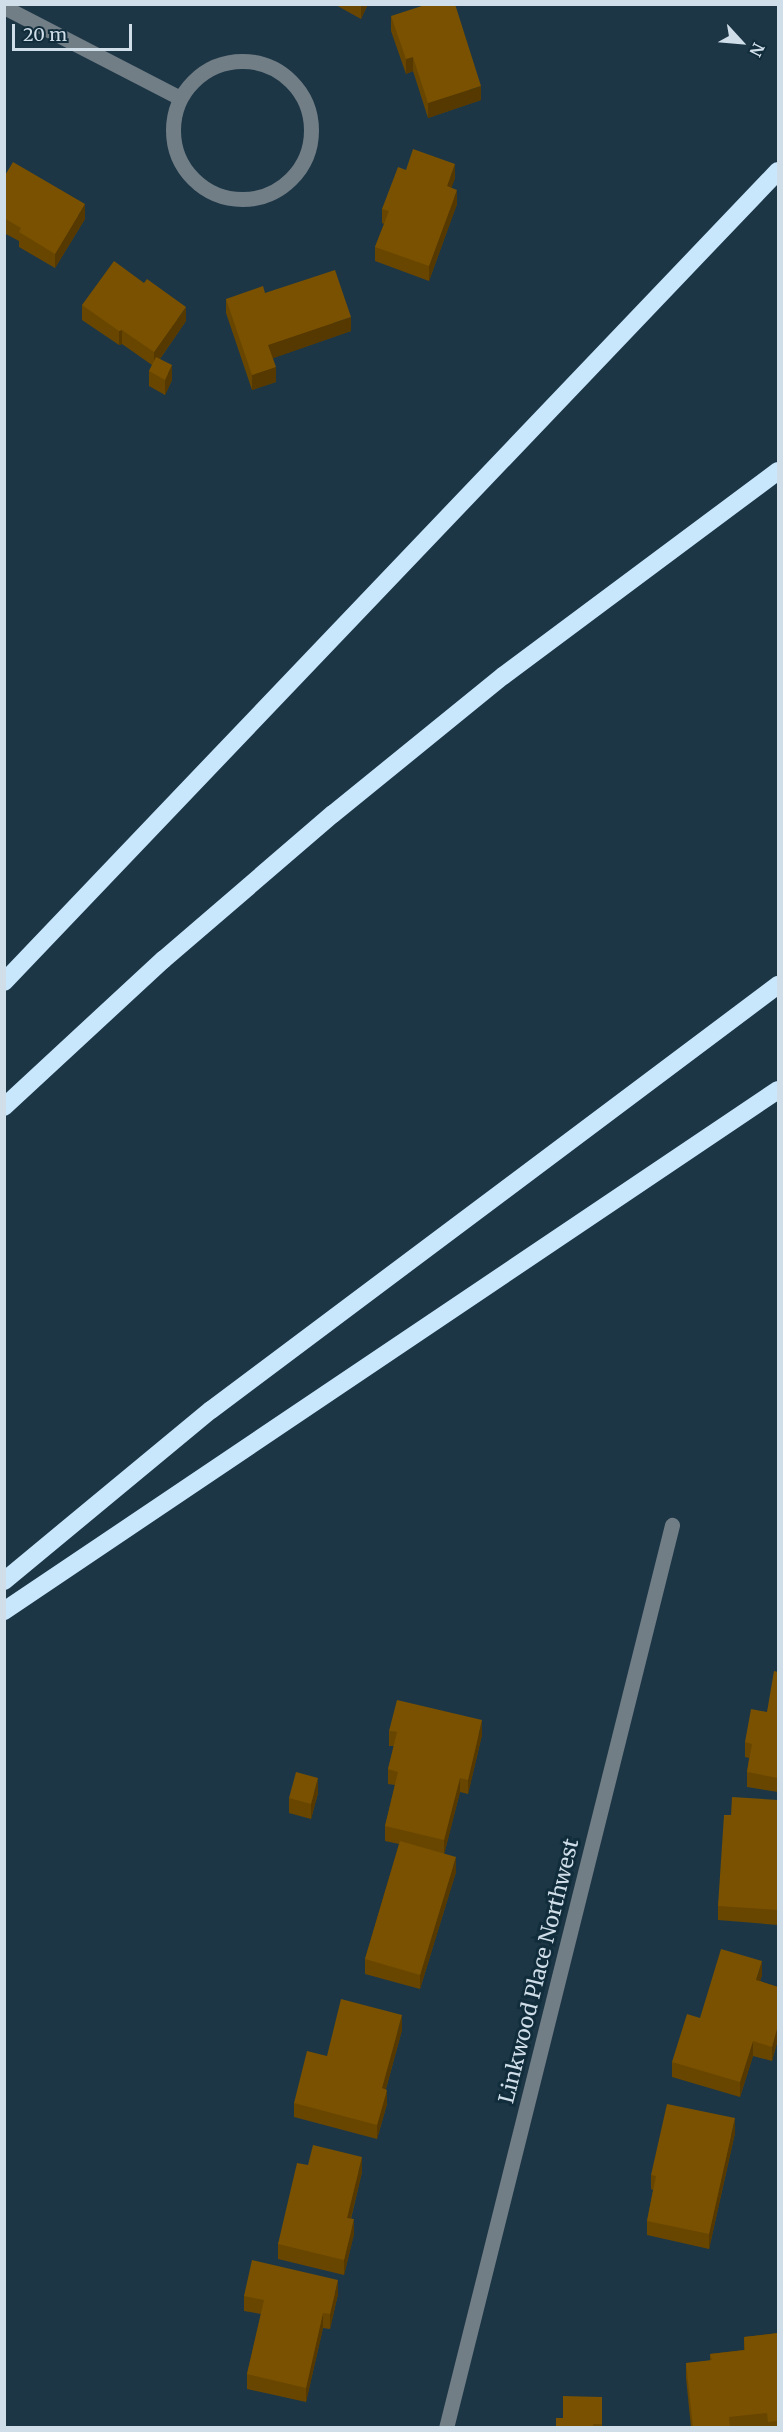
<!DOCTYPE html>
<style>
body{margin:0}
#map{position:relative;width:783px;height:2432px;overflow:hidden;background:#1c3646;font-family:Merriweather,serif}
div>[style]{position:absolute}
.minor>*{height:15px;margin:-7.5px;padding:0 7.5px;transform-origin:7.5px;border-radius:7.5px;background:#727e86}
.minor>.ring{margin:-7.5px;padding:0;box-sizing:content-box;background:none;border:15px solid #727e86;border-radius:50%}
.highway>*{height:18px;margin:-9px;padding:0 9px;transform-origin:9px;border-radius:9px;background:#c8e7fc}
.wall>*{inset:0;background:#684600}
.shaded-wall>*{inset:0;background:#553900}
.building>*{inset:0;background:#795100}
span{translate:-50% -50%;white-space:nowrap;text-align:center;line-height:1.15;-webkit-text-stroke:6px #112c3b;paint-order:stroke}
.street-label{font-size:21px;color:#cfdee8}
.frame{position:absolute;inset:0;border:6px solid #cfdee8;pointer-events:none}
.north{position:absolute;left:711px;top:12px;width:60px;height:60px;-webkit-text-stroke:4px #112c3b;paint-order:stroke;rotate:116deg;font-size:16px;font-weight:700;line-height:24px;text-align:center;color:#cfdee8}
.north::after{content:'';display:block;margin:auto;width:21px;height:27px;background:#cfdee8;clip-path:polygon(50% 0,100% 100%,50% 72%,0 100%)}
.scale{position:absolute;left:12px;top:24px;width:120px;height:27px;box-sizing:border-box;border:3px solid #cfdee8;border-top:0;padding-left:8px;font-size:18px;line-height:21px;white-space:nowrap;color:#cfdee8;-webkit-text-stroke:4px #112c3b;paint-order:stroke}
</style>
<div id="map">
<div class="minor">
<i style="left:4px;top:7px;width:198px;rotate:27.3deg"></i>
<i class="ring" style="left:173px;top:61px;width:123px;height:123px"></i>
<i style="left:446px;top:2428px;width:931px;rotate:-75.95deg"></i>
</div>
<div class="highway">
<i style="left:4px;top:982px;width:1121px;rotate:-46.34deg"></i>
<i style="left:4px;top:1107px;width:217px;rotate:-42.8deg"></i>
<i style="left:163px;top:960px;width:224px;rotate:-40.7deg"></i>
<i style="left:333px;top:814px;width:219px;rotate:-39.1deg"></i>
<i style="left:503px;top:676px;width:343px;rotate:-36.7deg"></i>
<i style="left:4px;top:1581px;width:268px;rotate:-39.6deg"></i>
<i style="left:211px;top:1410px;width:709px;rotate:-36.85deg"></i>
<i style="left:4px;top:1611px;width:933px;rotate:-33.95deg"></i>
</div>
<div class="wall">
<i style="clip-path:polygon(334px 4px,368px 4px,361px 19px)"></i>
<i style="clip-path:polygon(391px 16px,481px 100px,428px 118px,413px 71px,406px 74px,391px 31px)"></i>
<i style="clip-path:polygon(406px 170px,455px 178px,451px 188px,457px 204px,429px 281px,375px 261px,375px 247px,384px 224px,382px 223px,382px 209px)"></i>
<i style="clip-path:polygon(4px 177px,85px 219px,55px 268px,19px 247px,19px 241px,4px 233px)"></i>
<i style="clip-path:polygon(265px 293px,351px 331px,273px 358px,276px 382px,252px 390px,226px 313px,226px 299px)"></i>
<i style="clip-path:polygon(82px 305px,186px 321px,160px 359px,172px 380px,165px 395px,149px 386px,149px 371px,152px 365px,122px 344px,119px 345px,82px 320px)"></i>
<i style="clip-path:polygon(778px 1672px,778px 1792px,747px 1787px,747px 1772px,749px 1758px,745px 1757px,745px 1742px,767px 1712px)"></i>
<i style="clip-path:polygon(389px 1731px,482px 1735px,468px 1794px,460px 1792px,444px 1854px,456px 1872px,420px 1989px,365px 1974px,365px 1959px,399px 1844px,385px 1841px,385px 1826px,395px 1785px,388px 1784px,388px 1769px,394px 1746px,389px 1746px)"></i>
<i style="clip-path:polygon(318px 1793px,311px 1819px,289px 1813px,289px 1798px)"></i>
<i style="clip-path:polygon(778px 1800px,778px 1925px,718px 1920px,718px 1906px,731px 1815px)"></i>
<i style="clip-path:polygon(762px 1975px,760px 1981px,778px 1987px,778px 2039px,772px 2061px,753px 2056px,740px 2097px,672px 2077px,672px 2062px,700px 2018px)"></i>
<i style="clip-path:polygon(402px 2030px,386px 2089px,387px 2104px,377px 2139px,294px 2117px,294px 2103px,327px 2056px)"></i>
<i style="clip-path:polygon(735px 2133px,709px 2249px,647px 2235px,647px 2221px,653px 2190px,651px 2189px,651px 2175px)"></i>
<i style="clip-path:polygon(308px 2165px,362px 2172px,351px 2219px,354px 2234px,344px 2275px,278px 2259px,278px 2244px)"></i>
<i style="clip-path:polygon(338px 2294px,330px 2329px,323px 2328px,306px 2402px,247px 2389px,247px 2374px,261px 2314px,244px 2311px,244px 2296px)"></i>
<i style="clip-path:polygon(778px 2333px,778px 2427px,691px 2427px,686px 2378px,686px 2363px,710px 2361px,710px 2354px,744px 2350px,744px 2337px)"></i>
<i style="clip-path:polygon(602px 2397px,602px 2427px,556px 2427px,563px 2418px)"></i>
</div>
<div class="shaded-wall">
<i style="clip-path:polygon(361px 4px,368px 4px,361px 19px)"></i>
<i style="clip-path:polygon(413px 57px,413px 71px,406px 74px,406px 59px)"></i>
<i style="clip-path:polygon(481px 86px,481px 100px,428px 118px,428px 103px)"></i>
<i style="clip-path:polygon(455px 164px,455px 178px,447px 201px,447px 186px)"></i>
<i style="clip-path:polygon(457px 190px,457px 204px,429px 281px,429px 266px)"></i>
<i style="clip-path:polygon(85px 204px,85px 219px,55px 268px,55px 254px)"></i>
<i style="clip-path:polygon(186px 307px,186px 321px,154px 367px,154px 352px)"></i>
<i style="clip-path:polygon(351px 317px,351px 331px,268px 360px,268px 345px)"></i>
<i style="clip-path:polygon(122px 330px,122px 344px,119px 345px,119px 331px)"></i>
<i style="clip-path:polygon(172px 365px,172px 380px,165px 395px,165px 380px)"></i>
<i style="clip-path:polygon(276px 367px,276px 382px,252px 390px,252px 375px)"></i>
<i style="clip-path:polygon(482px 1720px,482px 1735px,468px 1794px,468px 1780px)"></i>
<i style="clip-path:polygon(318px 1778px,318px 1793px,311px 1819px,311px 1804px)"></i>
<i style="clip-path:polygon(460px 1778px,460px 1792px,444px 1855px,444px 1840px)"></i>
<i style="clip-path:polygon(456px 1857px,456px 1872px,420px 1989px,420px 1975px)"></i>
<i style="clip-path:polygon(762px 1961px,762px 1975px,756px 1995px,756px 1980px)"></i>
<i style="clip-path:polygon(402px 2015px,402px 2030px,382px 2103px,382px 2088px)"></i>
<i style="clip-path:polygon(778px 2025px,778px 2039px,772px 2061px,772px 2047px)"></i>
<i style="clip-path:polygon(753px 2041px,753px 2056px,740px 2097px,740px 2082px)"></i>
<i style="clip-path:polygon(387px 2090px,387px 2104px,377px 2139px,377px 2125px)"></i>
<i style="clip-path:polygon(735px 2118px,735px 2133px,709px 2249px,709px 2234px)"></i>
<i style="clip-path:polygon(362px 2157px,362px 2172px,347px 2233px,347px 2218px)"></i>
<i style="clip-path:polygon(354px 2219px,354px 2234px,344px 2275px,344px 2260px)"></i>
<i style="clip-path:polygon(338px 2280px,338px 2294px,330px 2329px,330px 2314px)"></i>
<i style="clip-path:polygon(323px 2313px,323px 2328px,306px 2402px,306px 2388px)"></i>
</div>
<div class="building">
<i style="clip-path:polygon(428px 4px,455px 4px,481px 86px,428px 103px,413px 57px,406px 59px,391px 16px)"></i>
<i style="clip-path:polygon(413px 149px,455px 164px,447px 186px,457px 190px,429px 266px,375px 247px,389px 211px,382px 209px,398px 167px,406px 170px)"></i>
<i style="clip-path:polygon(13px 162px,85px 204px,55px 254px,19px 232px,21px 228px,4px 218px,4px 177px)"></i>
<i style="clip-path:polygon(114px 261px,144px 283px,147px 279px,186px 307px,154px 352px,122px 330px,119px 331px,82px 305px)"></i>
<i style="clip-path:polygon(335px 270px,351px 317px,268px 345px,276px 367px,252px 375px,226px 299px,263px 286px,265px 293px)"></i>
<i style="clip-path:polygon(156px 357px,172px 365px,165px 380px,149px 371px)"></i>
<i style="clip-path:polygon(774px 1671px,778px 1672px,778px 1778px,747px 1772px,752px 1744px,745px 1742px,751px 1709px,767px 1712px)"></i>
<i style="clip-path:polygon(397px 1700px,482px 1720px,468px 1780px,460px 1778px,444px 1840px,385px 1826px,398px 1772px,388px 1769px,397px 1732px,389px 1731px)"></i>
<i style="clip-path:polygon(296px 1772px,318px 1778px,311px 1804px,289px 1798px)"></i>
<i style="clip-path:polygon(732px 1797px,778px 1800px,778px 1910px,718px 1906px,724px 1815px,731px 1815px)"></i>
<i style="clip-path:polygon(400px 1841px,456px 1857px,420px 1975px,365px 1959px)"></i>
<i style="clip-path:polygon(721px 1949px,762px 1961px,756px 1980px,778px 1987px,778px 2025px,772px 2047px,753px 2041px,740px 2082px,672px 2062px,687px 2014px,700px 2018px)"></i>
<i style="clip-path:polygon(341px 1999px,402px 2015px,382px 2088px,387px 2090px,377px 2125px,294px 2103px,307px 2051px,327px 2056px)"></i>
<i style="clip-path:polygon(667px 2104px,735px 2118px,709px 2234px,647px 2221px,656px 2176px,651px 2175px)"></i>
<i style="clip-path:polygon(313px 2145px,362px 2157px,347px 2218px,354px 2219px,344px 2260px,278px 2244px,297px 2163px,308px 2165px)"></i>
<i style="clip-path:polygon(252px 2260px,338px 2280px,330px 2314px,323px 2313px,306px 2388px,247px 2374px,264px 2300px,244px 2296px)"></i>
<i style="clip-path:polygon(778px 2333px,778px 2421px,768px 2422px,767px 2413px,729px 2417px,730px 2427px,693px 2427px,686px 2363px,712px 2360px,710px 2354px,745px 2350px,744px 2337px)"></i>
<i style="clip-path:polygon(563px 2396px,602px 2397px,602px 2424px,593px 2424px,593px 2427px,556px 2427px,556px 2418px,563px 2418px)"></i>
</div>
<div class="street-label">
<span style="left:539px;top:1971px;rotate:-76deg">Linkwood Place Northwest</span>
</div>
<div class="frame"></div>
<div class="north">N</div>
<div class="scale">20 m</div>
</div>
